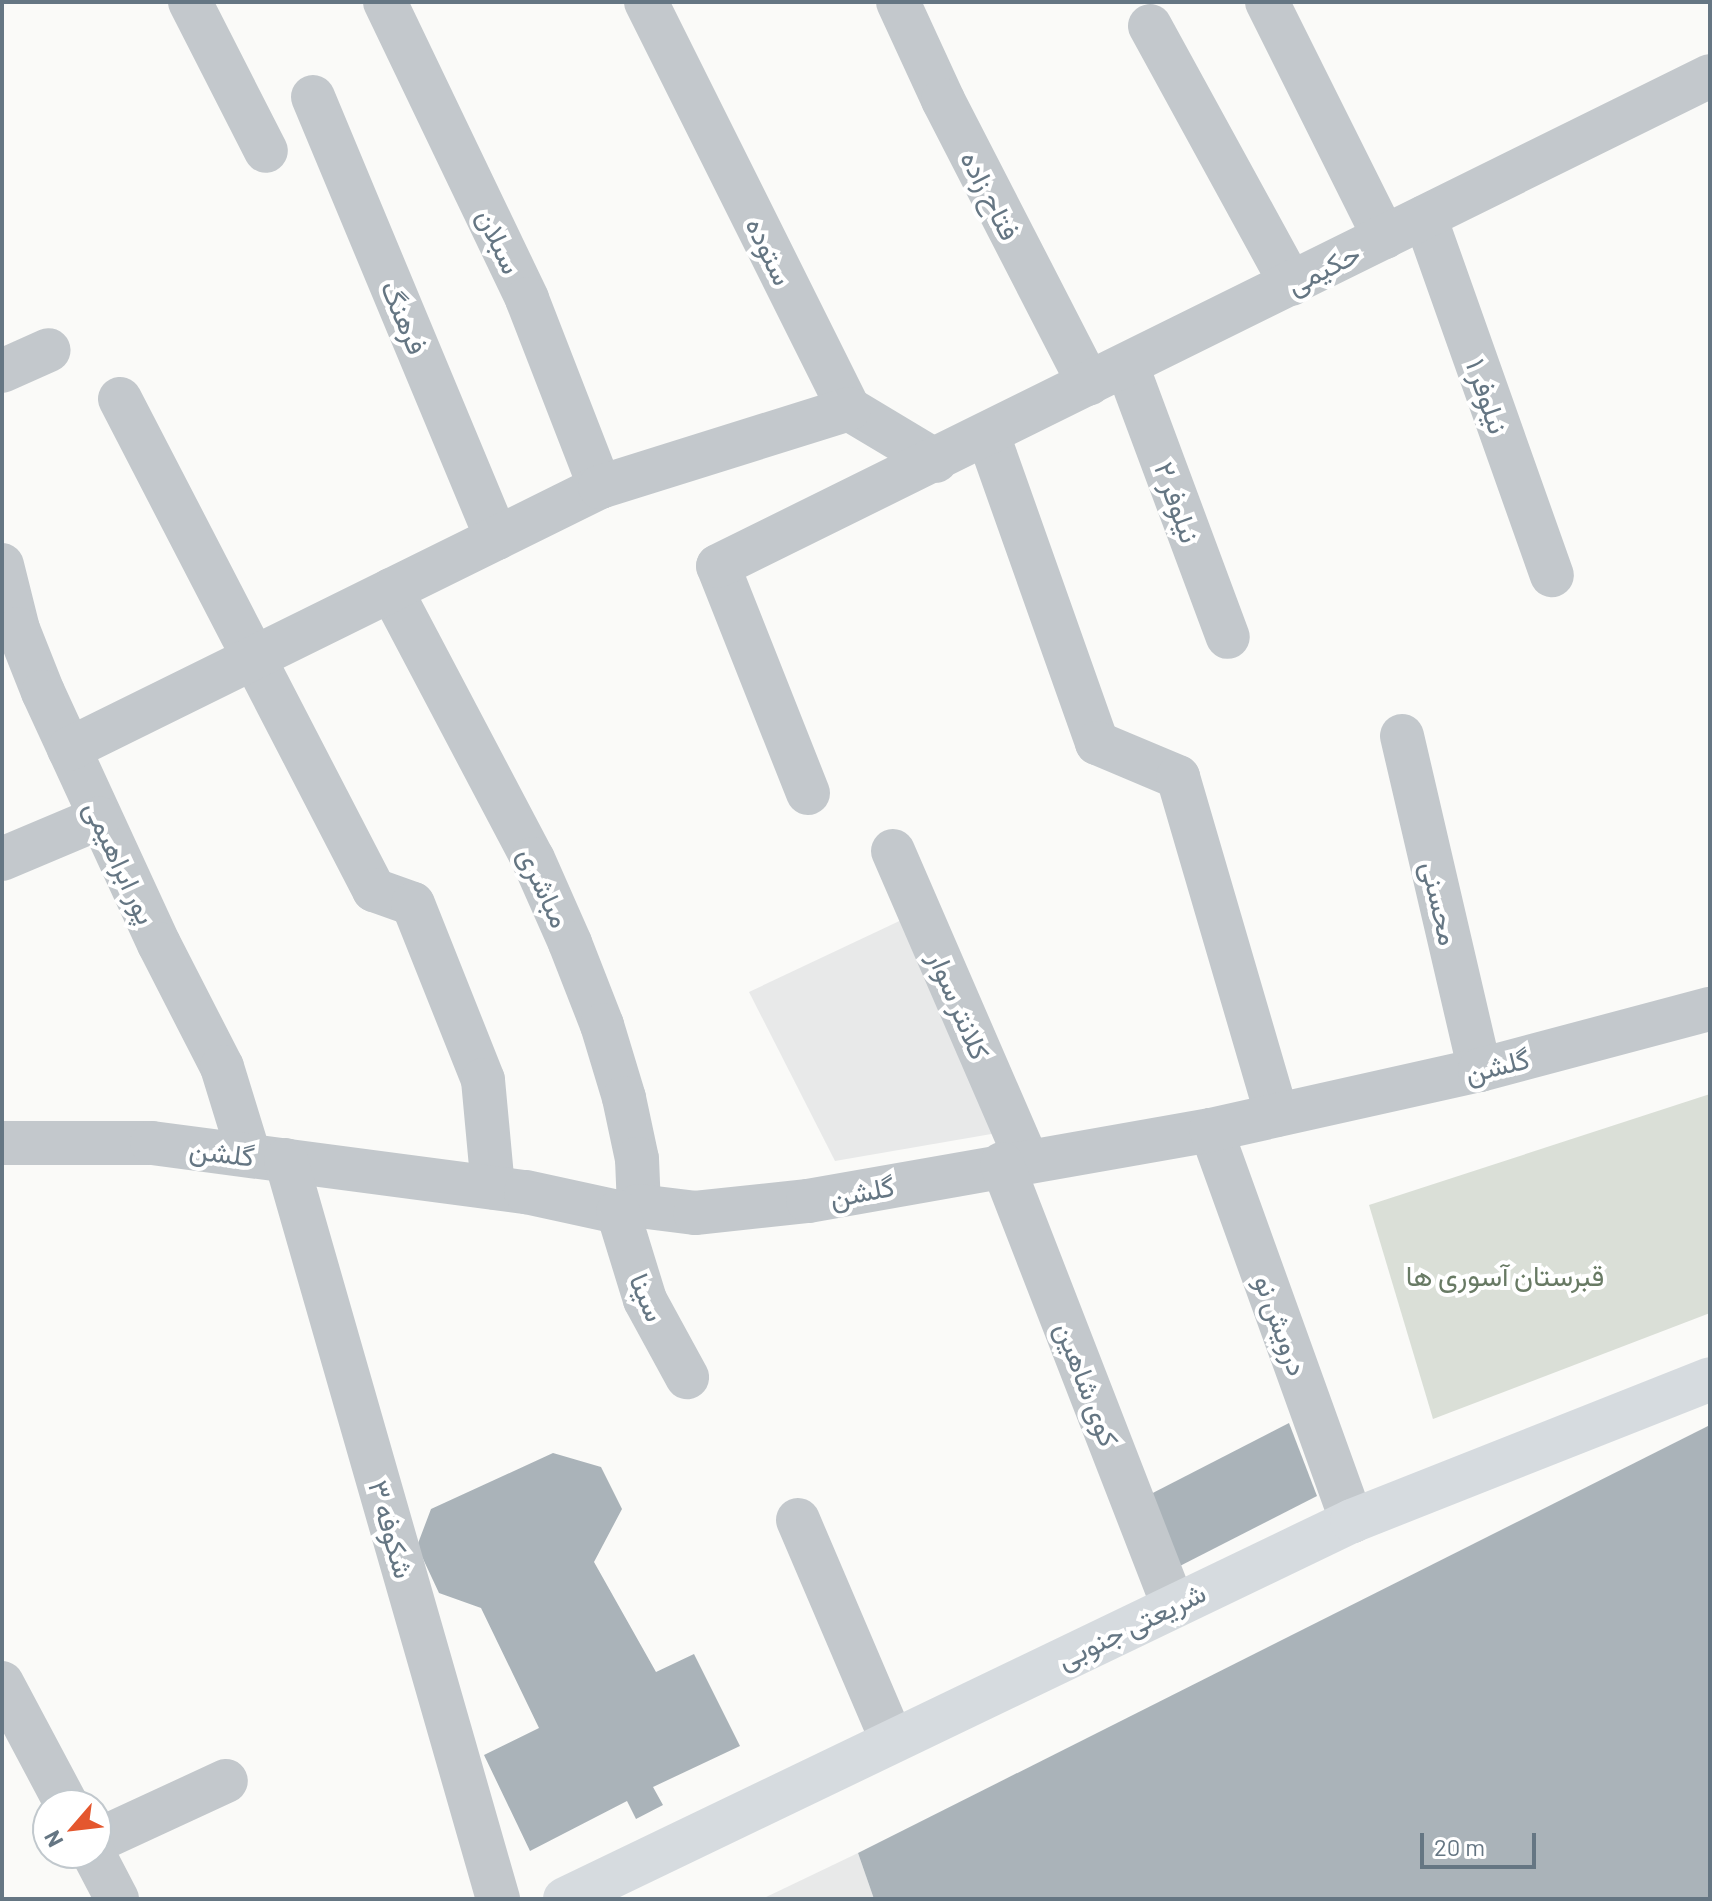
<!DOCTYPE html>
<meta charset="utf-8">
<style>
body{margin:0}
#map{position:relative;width:1712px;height:1901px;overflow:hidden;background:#fafaf8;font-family:Barlow,Vazirmatn,sans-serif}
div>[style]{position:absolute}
.built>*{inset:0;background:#e8e9e9}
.green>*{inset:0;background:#dadfd7}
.building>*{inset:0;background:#aab3b9}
.minor>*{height:44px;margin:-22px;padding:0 22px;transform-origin:22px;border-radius:22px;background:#c3c8cc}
.major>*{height:44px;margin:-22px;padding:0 22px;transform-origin:22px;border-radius:22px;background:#d6dbdf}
span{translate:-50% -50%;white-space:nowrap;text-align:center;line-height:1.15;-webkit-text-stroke:8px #fff;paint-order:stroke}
.street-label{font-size:28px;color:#657683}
.park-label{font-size:28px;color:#687a64}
.frame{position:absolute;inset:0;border:4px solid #657683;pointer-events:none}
.north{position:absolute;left:32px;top:1789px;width:80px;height:80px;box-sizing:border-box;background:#fff;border:2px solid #c1c8cd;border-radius:50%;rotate:242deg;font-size:22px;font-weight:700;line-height:32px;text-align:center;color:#657683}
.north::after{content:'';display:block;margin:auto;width:28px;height:36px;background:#e4572e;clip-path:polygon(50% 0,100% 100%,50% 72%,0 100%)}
.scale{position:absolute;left:1420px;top:1833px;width:116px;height:36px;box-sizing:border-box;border:4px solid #657683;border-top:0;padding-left:10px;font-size:24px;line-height:28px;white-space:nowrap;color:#657683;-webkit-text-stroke:6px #fff;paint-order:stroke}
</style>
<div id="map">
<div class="built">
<i style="clip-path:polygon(910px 916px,1003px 1132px,835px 1161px,749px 992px)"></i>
<i style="clip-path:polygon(858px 1853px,874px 1899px,762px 1899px)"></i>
</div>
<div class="green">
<i style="clip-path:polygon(1710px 1094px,1710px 1313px,1433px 1419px,1369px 1205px)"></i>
</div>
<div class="building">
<i style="clip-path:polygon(1289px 1423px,1317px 1496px,1172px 1570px,1143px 1498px)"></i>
<i style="clip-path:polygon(1710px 1425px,1710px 1899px,874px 1899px,858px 1853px)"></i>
<i style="clip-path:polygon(553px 1453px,601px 1467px,622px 1509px,594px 1562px,656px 1672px,694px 1654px,740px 1746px,653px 1787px,663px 1805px,636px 1819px,627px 1801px,530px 1851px,484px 1755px,539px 1728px,481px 1608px,439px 1593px,417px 1546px,431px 1509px)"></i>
</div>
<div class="minor">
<i style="left:190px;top:2px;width:167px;rotate:63deg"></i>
<i style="left:385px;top:2px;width:329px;rotate:64.4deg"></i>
<i style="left:527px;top:299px;width:202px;rotate:68.8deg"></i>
<i style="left:646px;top:2px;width:455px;rotate:63.5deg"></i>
<i style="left:849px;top:409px;width:101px;rotate:30.9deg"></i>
<i style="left:898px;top:2px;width:108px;rotate:65.3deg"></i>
<i style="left:943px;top:100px;width:319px;rotate:62.8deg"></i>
<i style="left:1267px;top:2px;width:263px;rotate:63.5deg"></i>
<i style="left:1150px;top:26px;width:294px;rotate:61.3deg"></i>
<i style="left:313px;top:97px;width:478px;rotate:67.4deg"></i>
<i style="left:1425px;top:217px;width:380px;rotate:70.5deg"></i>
<i style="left:1127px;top:366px;width:289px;rotate:69.6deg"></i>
<i style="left:2px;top:371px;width:51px;rotate:-24.1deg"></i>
<i style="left:120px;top:399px;width:553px;rotate:62.65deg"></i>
<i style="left:374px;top:890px;width:41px;rotate:19.7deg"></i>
<i style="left:413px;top:904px;width:189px;rotate:68.3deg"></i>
<i style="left:483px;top:1080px;width:108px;rotate:84.7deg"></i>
<i style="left:988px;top:435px;width:327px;rotate:70.5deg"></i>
<i style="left:1097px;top:743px;width:88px;rotate:22.8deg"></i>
<i style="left:1178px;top:777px;width:352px;rotate:73.7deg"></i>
<i style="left:2px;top:565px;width:66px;rotate:76deg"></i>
<i style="left:18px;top:629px;width:68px;rotate:68.4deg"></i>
<i style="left:43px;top:692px;width:277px;rotate:65.3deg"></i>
<i style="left:159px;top:944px;width:138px;rotate:62.9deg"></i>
<i style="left:222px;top:1067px;width:92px;rotate:72.9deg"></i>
<i style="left:391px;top:590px;width:304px;rotate:62.2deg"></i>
<i style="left:533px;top:859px;width:92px;rotate:66.2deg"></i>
<i style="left:570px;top:943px;width:88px;rotate:68.7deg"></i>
<i style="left:602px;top:1025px;width:76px;rotate:73.2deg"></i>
<i style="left:624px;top:1098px;width:62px;rotate:78deg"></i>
<i style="left:637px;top:1159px;width:47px;rotate:87.6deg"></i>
<i style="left:1402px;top:736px;width:343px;rotate:76.9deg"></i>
<i style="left:69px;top:749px;width:592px;rotate:-26.26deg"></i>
<i style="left:600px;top:487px;width:261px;rotate:-17.4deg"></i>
<i style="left:808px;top:793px;width:244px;rotate:-111.6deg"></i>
<i style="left:718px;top:566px;width:1106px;rotate:-26.29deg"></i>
<i style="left:893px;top:851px;width:337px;rotate:66.6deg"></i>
<i style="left:2px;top:859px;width:105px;rotate:-22.9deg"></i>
<i style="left:1211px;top:1130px;width:416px;rotate:70.2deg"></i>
<i style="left:2px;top:1143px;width:150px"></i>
<i style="left:152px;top:1143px;width:377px;rotate:7.5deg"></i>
<i style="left:526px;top:1192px;width:94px;rotate:12.3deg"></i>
<i style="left:618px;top:1212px;width:22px;rotate:-16deg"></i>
<i style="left:639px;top:1206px;width:56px;rotate:7.1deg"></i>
<i style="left:695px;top:1213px;width:114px;rotate:-6.1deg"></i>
<i style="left:808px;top:1201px;width:409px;rotate:-10deg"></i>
<i style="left:1211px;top:1130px;width:276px;rotate:-12.6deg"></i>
<i style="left:1480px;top:1070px;width:238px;rotate:-14.9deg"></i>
<i style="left:286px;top:1160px;width:769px;rotate:73.99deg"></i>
<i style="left:1002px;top:1164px;width:472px;rotate:68.8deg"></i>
<i style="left:618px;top:1212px;width:92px;rotate:72.9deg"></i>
<i style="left:645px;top:1300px;width:88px;rotate:61.4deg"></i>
<i style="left:798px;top:1520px;width:239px;rotate:66.9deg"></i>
<i style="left:2px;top:1683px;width:138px;rotate:62deg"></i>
<i style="left:96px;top:1841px;width:143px;rotate:-24.8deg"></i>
<i style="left:93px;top:1853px;width:52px;rotate:62.4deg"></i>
</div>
<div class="major">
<i style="left:565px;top:1899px;width:873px;rotate:-25.66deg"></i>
<i style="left:1352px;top:1521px;width:385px;rotate:-21.6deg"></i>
</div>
<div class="street-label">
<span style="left:991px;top:195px;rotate:63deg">فتاح زاده</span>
<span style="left:500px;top:241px;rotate:65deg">سبلان</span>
<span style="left:770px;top:251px;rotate:64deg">ستوده</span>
<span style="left:1323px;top:268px;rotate:-27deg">حکیمی</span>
<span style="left:405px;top:317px;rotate:67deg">فرهنگ</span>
<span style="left:1488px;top:396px;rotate:71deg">نیلوفر ۱</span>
<span style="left:1178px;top:502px;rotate:70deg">نیلوفر ۲</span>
<span style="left:121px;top:862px;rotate:65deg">پور ابراهیمی</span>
<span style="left:545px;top:887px;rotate:65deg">مباشری</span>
<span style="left:1441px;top:903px;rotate:77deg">محسنی</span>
<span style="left:960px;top:1005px;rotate:67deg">کلانتر سوار</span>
<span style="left:1497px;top:1065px;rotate:-14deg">گلشن</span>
<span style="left:222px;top:1152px;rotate:7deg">گلشن</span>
<span style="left:862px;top:1191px;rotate:-11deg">گلشن</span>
<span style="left:648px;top:1297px;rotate:67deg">سینا</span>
<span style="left:1282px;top:1325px;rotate:70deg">درویش نو</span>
<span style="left:1088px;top:1384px;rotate:69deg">کوی شاهین</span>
<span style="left:392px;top:1529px;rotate:74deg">شکوفه ۳</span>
<span style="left:1131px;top:1625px;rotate:-26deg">شریعتی جنوبی</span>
</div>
<div class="park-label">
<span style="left:1505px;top:1275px">قبرستان آسوری ها</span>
</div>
<div class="frame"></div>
<div class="north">N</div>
<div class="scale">20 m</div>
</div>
